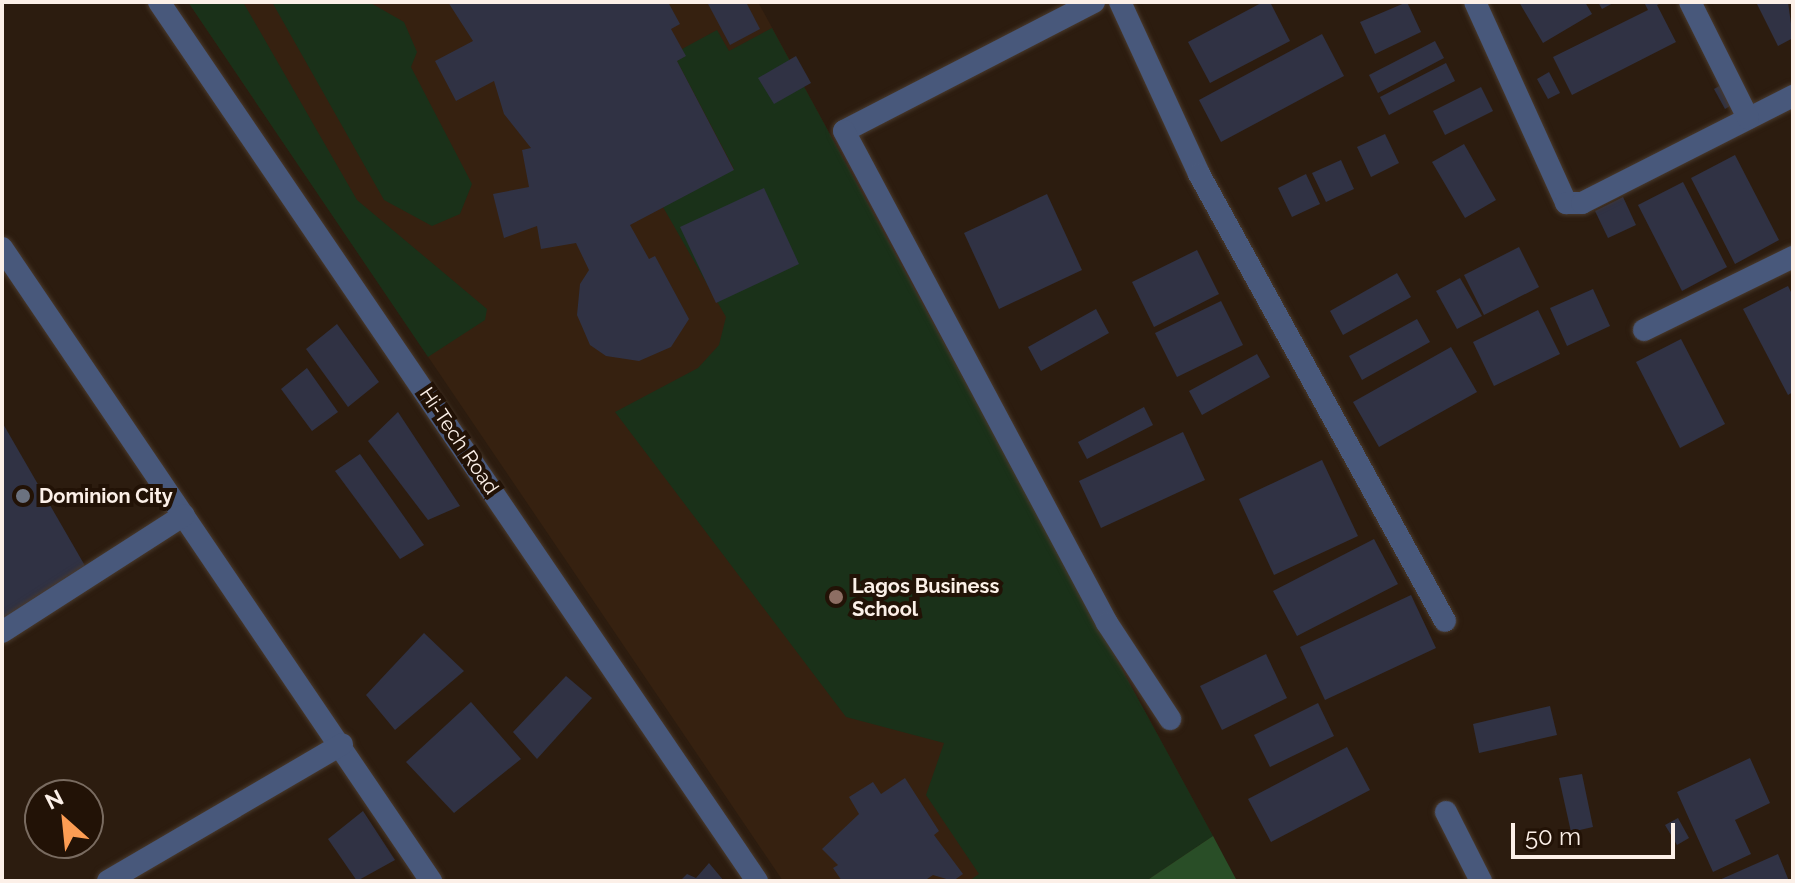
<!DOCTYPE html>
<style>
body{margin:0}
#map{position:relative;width:1795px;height:883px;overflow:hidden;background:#2c1c0f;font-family:Raleway,sans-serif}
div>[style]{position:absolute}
.built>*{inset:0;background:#362110}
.green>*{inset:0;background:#1a3119}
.forest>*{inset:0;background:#294e27}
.building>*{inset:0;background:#303244}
.roads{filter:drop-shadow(0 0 2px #493a2d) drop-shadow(0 0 2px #493a2d)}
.minor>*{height:22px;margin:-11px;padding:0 11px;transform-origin:11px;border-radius:11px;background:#48587b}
.dots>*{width:22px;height:22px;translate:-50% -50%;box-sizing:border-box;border:4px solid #221206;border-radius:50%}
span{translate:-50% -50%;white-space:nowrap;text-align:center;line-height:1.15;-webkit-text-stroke:8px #221206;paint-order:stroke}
.street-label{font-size:20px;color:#fcf0e8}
.poi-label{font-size:20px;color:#fcf0e8;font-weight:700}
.left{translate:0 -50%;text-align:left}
.frame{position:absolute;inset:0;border:4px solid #fcf0e8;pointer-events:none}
.north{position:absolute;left:24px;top:779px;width:80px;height:80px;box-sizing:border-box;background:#221206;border:2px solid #796b60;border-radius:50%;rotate:333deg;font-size:22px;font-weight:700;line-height:32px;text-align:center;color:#fcf0e8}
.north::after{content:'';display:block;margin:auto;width:28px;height:36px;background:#fc9d54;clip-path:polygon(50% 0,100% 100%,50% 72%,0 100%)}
.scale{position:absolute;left:1511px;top:823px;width:164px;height:36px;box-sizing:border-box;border:4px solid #fcf0e8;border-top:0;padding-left:10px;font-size:24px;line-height:28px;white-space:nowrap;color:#fcf0e8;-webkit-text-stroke:6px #221206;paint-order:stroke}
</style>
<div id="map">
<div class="built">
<i style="clip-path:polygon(188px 2px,758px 2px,1213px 836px,1146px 881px,783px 881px)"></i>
</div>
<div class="green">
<i style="clip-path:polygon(188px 2px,243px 2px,357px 200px,487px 309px,485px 320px,428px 357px)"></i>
<i style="clip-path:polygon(272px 2px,369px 2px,404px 22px,417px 52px,411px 67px,472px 184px,460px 214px,432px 226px,384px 200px)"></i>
<i style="clip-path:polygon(772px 28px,1213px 836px,1146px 881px,969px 881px,979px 874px,926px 795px,944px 743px,846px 717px,615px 412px,698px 368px,719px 345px,726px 317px,663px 207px,734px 169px,677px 61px,685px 56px,682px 49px,717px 30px,729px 51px)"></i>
</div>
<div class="forest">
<i style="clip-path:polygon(1213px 836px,1237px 881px,1146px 881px)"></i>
</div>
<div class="building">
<i style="clip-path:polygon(448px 2px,668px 2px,680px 24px,671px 29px,686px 56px,677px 61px,734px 170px,630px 225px,649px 259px,655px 256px,689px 319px,671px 347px,639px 361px,606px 356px,590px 345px,577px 315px,580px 284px,589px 270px,576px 243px,541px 249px,537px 226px,504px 238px,493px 194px,529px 187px,522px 150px,531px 148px,504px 114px,494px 81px,456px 101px,435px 61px,473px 41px)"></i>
<i style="clip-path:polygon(707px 2px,746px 2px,760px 29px,730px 45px)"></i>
<i style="clip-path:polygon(1263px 2px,1270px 2px,1290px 41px,1210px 83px,1188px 42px)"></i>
<i style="clip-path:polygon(1407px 2px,1421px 32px,1375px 54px,1360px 22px)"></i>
<i style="clip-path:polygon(1519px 2px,1585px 2px,1592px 14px,1543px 43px)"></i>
<i style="clip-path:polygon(1598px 2px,1615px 2px,1602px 9px)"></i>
<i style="clip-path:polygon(1644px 2px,1663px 2px,1657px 5px,1676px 42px,1572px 95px,1553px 57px,1648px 10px)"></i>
<i style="clip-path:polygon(1756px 2px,1788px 2px,1793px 38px,1778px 46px)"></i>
<i style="clip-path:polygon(1322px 34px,1344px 76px,1221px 142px,1199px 100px)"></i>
<i style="clip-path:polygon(1435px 41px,1444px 58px,1378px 93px,1369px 75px)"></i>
<i style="clip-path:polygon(796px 56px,811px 83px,774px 104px,758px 78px)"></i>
<i style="clip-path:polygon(1446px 63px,1455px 81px,1389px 115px,1380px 97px)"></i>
<i style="clip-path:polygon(1549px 72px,1560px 93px,1548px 99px,1537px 79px)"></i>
<i style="clip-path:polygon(1726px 82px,1737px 102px,1725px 109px,1714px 89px)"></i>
<i style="clip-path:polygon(1481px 87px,1493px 111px,1445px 135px,1433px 111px)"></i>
<i style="clip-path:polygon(1385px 134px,1399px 163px,1371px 177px,1357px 147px)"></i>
<i style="clip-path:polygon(1464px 144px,1496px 200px,1465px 218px,1432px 162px)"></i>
<i style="clip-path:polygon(1735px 155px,1779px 240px,1735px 264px,1691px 178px)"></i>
<i style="clip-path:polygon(1341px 160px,1354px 189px,1326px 202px,1312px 173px)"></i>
<i style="clip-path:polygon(1306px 174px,1320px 204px,1292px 217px,1278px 188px)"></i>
<i style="clip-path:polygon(1683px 182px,1727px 267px,1682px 291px,1638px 205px)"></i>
<i style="clip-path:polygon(764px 188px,799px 264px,716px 303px,680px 227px)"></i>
<i style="clip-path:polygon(1047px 194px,1082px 270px,999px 309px,964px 233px)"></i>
<i style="clip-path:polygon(1623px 197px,1636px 225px,1608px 238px,1595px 211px)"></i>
<i style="clip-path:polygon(1519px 247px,1539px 287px,1484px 315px,1464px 275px)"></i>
<i style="clip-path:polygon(1197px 250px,1219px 294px,1154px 327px,1132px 282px)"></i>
<i style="clip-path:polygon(1397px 273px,1411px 297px,1343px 335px,1330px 311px)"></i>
<i style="clip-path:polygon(1460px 278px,1482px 316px,1457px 329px,1436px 291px)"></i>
<i style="clip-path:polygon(1788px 286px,1793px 296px,1793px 392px,1788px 395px,1743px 309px)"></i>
<i style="clip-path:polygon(1593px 289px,1610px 326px,1567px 346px,1550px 308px)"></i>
<i style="clip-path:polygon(1221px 301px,1243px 345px,1177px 377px,1155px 333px)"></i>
<i style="clip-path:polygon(1096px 309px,1109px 333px,1041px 371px,1028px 347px)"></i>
<i style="clip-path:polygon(1538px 310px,1560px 354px,1494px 386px,1473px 342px)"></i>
<i style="clip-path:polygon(1417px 319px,1430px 342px,1362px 380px,1349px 356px)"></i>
<i style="clip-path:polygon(337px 324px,379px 382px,348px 407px,306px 349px)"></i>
<i style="clip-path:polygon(1681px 339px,1725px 424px,1680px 448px,1636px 362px)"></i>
<i style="clip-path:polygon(1451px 347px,1477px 392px,1379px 447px,1353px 402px)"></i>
<i style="clip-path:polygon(1257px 354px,1270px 377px,1202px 415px,1189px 391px)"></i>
<i style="clip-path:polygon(307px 368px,338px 412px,312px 431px,281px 389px)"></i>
<i style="clip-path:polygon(1144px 407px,1153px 425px,1087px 459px,1078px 442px)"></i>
<i style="clip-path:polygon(398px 412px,460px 506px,428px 520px,368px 441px)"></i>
<i style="clip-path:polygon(2px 422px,88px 571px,2px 620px)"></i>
<i style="clip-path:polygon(1183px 432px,1205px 480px,1101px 528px,1079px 481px)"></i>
<i style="clip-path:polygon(360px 454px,424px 545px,400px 559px,335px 471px)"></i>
<i style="clip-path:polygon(1322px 460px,1358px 536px,1274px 575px,1239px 499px)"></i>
<i style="clip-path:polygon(1374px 539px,1398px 584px,1297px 636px,1273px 591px)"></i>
<i style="clip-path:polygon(1411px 595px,1436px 648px,1325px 700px,1300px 647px)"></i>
<i style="clip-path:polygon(424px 633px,464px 671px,395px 730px,366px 695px)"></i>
<i style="clip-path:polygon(1266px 654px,1287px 698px,1222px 730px,1200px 686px)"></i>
<i style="clip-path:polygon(566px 676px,592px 698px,537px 759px,513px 732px)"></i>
<i style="clip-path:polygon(471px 702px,521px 759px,454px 813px,406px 762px)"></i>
<i style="clip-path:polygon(1318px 703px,1334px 736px,1270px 767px,1254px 735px)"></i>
<i style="clip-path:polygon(1550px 706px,1557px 735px,1479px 753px,1473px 724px)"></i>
<i style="clip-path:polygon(1347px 747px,1370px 790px,1271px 842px,1248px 799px)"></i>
<i style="clip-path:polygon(1750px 758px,1770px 803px,1735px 820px,1751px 854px,1713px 872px,1677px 792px)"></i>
<i style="clip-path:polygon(1582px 774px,1593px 827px,1571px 832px,1559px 778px)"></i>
<i style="clip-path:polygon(905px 778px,939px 831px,934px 835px,963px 874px,953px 881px,933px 875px,924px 881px,842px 881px,833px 868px,838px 865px,822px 849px,859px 814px,849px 797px,873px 782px,881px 794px)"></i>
<i style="clip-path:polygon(363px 811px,395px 860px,357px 881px,328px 839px)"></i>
<i style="clip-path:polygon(1678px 818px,1689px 838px,1677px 845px,1665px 825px)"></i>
<i style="clip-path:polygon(1778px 854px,1789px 881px,1717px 881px)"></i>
<i style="clip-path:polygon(709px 863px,724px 881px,680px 881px,687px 874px,696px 878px)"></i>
</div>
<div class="roads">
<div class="minor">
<i style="left:159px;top:2px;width:1063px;rotate:55.77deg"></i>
<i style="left:1094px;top:2px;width:281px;rotate:152.7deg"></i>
<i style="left:844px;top:131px;width:558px;rotate:61.87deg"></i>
<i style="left:1107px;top:623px;width:115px;rotate:56.7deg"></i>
<i style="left:1120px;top:2px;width:189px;rotate:65.3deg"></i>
<i style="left:1199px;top:174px;width:510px;rotate:61.17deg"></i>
<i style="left:1475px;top:2px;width:221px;rotate:65.6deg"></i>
<i style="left:1566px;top:203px;width:16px"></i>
<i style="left:1582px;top:203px;width:237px;rotate:-26.9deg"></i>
<i style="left:1690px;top:2px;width:130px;rotate:63.4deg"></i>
<i style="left:2px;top:248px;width:765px;rotate:55.87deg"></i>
<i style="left:1644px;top:330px;width:166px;rotate:-26.1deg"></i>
<i style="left:2px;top:632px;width:216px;rotate:-32.7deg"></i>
<i style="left:1446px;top:812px;width:77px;rotate:63.1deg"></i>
<i style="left:108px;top:881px;width:271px;rotate:-30.3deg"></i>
</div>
</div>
<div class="dots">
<i style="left:23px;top:496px;background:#6b7280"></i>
<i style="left:836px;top:597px;background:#8d6e63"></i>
</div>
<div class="street-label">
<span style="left:459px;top:441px;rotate:56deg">Hi-Tech Road</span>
</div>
<div class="poi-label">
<span class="left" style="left:39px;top:496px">Dominion City</span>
<span class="left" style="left:852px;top:598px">Lagos Business<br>School</span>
</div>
<div class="frame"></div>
<div class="north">N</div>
<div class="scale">50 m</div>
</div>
